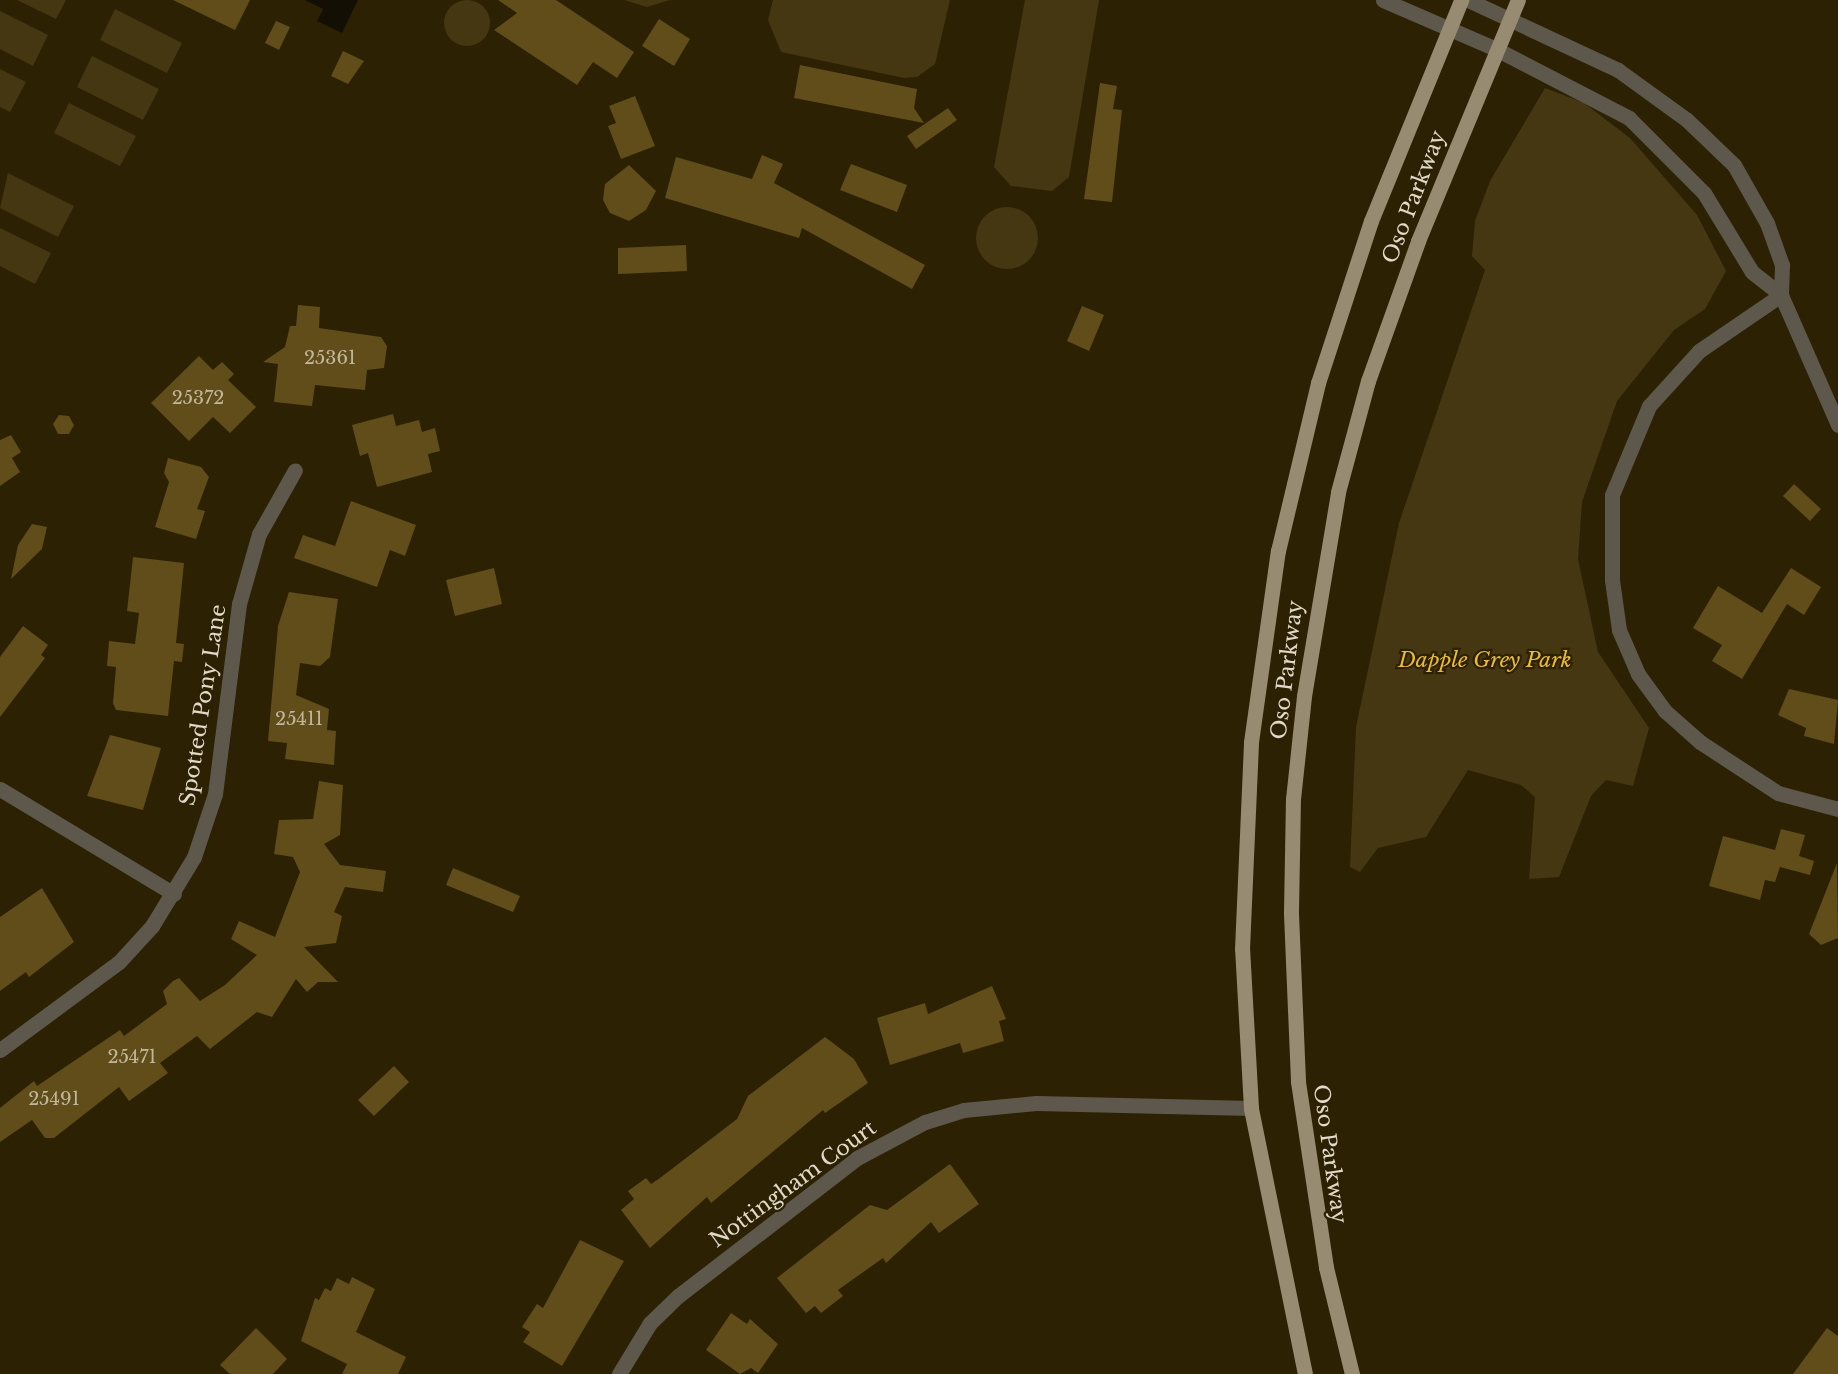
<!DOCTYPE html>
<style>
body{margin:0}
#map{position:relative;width:1838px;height:1374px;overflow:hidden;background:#2c2103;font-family:"Libre Baskerville",serif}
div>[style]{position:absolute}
.green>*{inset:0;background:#453712}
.round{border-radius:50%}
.water>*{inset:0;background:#140f04}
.building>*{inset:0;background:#604d19}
.minor>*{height:15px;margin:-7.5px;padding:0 7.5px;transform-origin:7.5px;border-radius:7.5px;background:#5d584b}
.major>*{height:15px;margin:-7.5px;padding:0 7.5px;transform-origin:7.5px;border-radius:7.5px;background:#978c71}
span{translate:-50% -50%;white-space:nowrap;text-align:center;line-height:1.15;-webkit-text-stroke:4.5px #2c2103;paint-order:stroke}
.number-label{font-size:18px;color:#c1b79e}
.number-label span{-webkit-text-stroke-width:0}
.street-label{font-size:21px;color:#e1daca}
.park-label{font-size:21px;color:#ebbb33;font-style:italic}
</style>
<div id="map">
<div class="green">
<i class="round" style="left:444px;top:0;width:46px;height:46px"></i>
<i style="clip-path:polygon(17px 0,66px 0,56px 19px)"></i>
<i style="clip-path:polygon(624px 0,670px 0,647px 7px)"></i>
<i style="clip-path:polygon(773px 0,950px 0,935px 64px,917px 77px,904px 78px,781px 52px,768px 20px)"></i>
<i style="clip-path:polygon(1025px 0,1099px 0,1069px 177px,1052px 191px,1011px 186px,994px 167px)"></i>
<i style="clip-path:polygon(115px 9px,182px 43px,167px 73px,100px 40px)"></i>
<i style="clip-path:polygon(0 11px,48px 35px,33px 66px,0 49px)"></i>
<i style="clip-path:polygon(92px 56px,159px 89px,143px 120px,77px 87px)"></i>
<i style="clip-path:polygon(0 69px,26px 82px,10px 112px,0 107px)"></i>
<i style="clip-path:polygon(1545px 88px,1584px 103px,1630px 138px,1697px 215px,1726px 271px,1705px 309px,1674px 330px,1617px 401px,1582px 502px,1578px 559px,1598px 652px,1649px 728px,1633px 786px,1606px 780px,1591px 796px,1559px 877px,1529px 879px,1535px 797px,1521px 785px,1468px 770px,1426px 837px,1378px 848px,1360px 872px,1350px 867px,1356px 727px,1399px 523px,1485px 270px,1472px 256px,1475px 221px,1490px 181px)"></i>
<i style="clip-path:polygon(69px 103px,136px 136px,120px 166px,54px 133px)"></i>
<i style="clip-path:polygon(8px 173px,74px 206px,58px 237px,0 208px)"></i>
<i class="round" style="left:976px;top:207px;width:62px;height:62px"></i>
<i style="clip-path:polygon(0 228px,51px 253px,35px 284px,0 266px)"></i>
</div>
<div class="water">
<i style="clip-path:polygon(305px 0,358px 0,342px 33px,317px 21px,323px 9px)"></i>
</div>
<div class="building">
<i style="clip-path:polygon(173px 0,250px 0,235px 30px)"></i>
<i style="clip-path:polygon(498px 0,556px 0,634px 52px,617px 78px,593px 62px,577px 85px,494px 30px,517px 13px)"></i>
<i style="clip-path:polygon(659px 19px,690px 39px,674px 66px,642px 46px)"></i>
<i style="clip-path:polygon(276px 21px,290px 27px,279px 50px,265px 43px)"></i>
<i style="clip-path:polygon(343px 51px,364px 61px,348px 84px,331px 76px)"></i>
<i style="clip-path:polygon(800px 65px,917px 89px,914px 108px,924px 123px,794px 98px)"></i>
<i style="clip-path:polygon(1100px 83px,1117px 86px,1113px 109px,1122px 110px,1112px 202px,1084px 199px)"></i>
<i style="clip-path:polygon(635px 96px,655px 146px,621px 159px,608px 126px,616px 123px,609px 106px)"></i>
<i style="clip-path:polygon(948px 108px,957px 120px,916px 149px,907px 136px)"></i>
<i style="clip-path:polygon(762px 155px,783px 164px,774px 183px,925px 265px,912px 289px,802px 228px,799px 238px,665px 198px,676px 157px,752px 179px)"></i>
<i style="clip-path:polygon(851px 164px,907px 185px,897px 212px,840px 190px)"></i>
<i style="clip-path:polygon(629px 165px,656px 191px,646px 210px,629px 221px,610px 213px,603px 200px,605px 184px)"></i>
<i style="clip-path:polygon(686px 245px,687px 271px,618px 274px,618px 248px)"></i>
<i style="clip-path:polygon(298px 305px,320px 307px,319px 328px,381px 337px,387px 346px,384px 368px,367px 370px,365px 390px,315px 385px,312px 406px,274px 402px,278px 364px,263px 362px,285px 347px,290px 326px,296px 326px)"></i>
<i style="clip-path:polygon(1082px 306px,1104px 315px,1089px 351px,1067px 341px)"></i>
<i style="clip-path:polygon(199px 356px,213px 370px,222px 362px,234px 374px,228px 380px,256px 407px,230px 433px,213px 417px,189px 441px,151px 403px)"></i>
<i style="clip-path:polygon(393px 414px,396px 426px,419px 420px,422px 432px,435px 428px,440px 451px,428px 454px,432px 472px,377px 487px,368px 453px,360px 456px,352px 425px)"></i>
<i style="clip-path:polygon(59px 415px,69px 416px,74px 425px,69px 434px,58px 434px,53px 424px)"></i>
<i style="clip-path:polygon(11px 435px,21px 452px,12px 458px,20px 472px,0 486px,0 440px)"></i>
<i style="clip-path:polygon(168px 458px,201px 467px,209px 477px,197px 509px,205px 511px,196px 539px,155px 527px,169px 482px,164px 473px)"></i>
<i style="clip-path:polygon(1794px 484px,1821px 509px,1810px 521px,1783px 496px)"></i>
<i style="clip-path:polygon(351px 501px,416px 525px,405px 556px,390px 550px,377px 587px,294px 558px,303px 535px,335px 546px)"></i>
<i style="clip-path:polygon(32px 524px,47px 527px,42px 549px,11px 579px,18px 545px)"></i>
<i style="clip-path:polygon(133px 557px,184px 563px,176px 643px,184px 644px,182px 662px,174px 661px,168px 716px,116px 710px,113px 703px,116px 667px,107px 666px,109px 641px,135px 644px,139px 613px,127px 611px)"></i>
<i style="clip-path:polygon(494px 568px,502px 604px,455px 616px,446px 580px)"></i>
<i style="clip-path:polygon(1791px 568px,1821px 587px,1804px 615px,1787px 604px,1742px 679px,1712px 661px,1722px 645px,1693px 628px,1718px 586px,1762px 613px)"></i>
<i style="clip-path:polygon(289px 592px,338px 599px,330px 657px,320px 666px,300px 663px,296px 695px,329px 709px,327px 730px,336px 731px,334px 765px,285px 759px,287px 743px,268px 741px,278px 626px)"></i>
<i style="clip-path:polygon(23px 626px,48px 645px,41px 655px,45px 658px,0 717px,0 657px)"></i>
<i style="clip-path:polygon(1789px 689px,1838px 700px,1834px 744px,1804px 736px,1806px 728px,1778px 715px)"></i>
<i style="clip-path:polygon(110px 735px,161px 748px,143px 810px,87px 796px)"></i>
<i style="clip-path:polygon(319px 781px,343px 785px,340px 835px,324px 844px,340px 865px,386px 871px,383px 892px,345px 887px,334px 912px,342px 916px,336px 943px,304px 947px,338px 982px,318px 982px,307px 992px,296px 979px,272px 1017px,257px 1012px,210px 1049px,197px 1036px,160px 1063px,168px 1073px,129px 1101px,119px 1087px,54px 1138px,45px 1138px,32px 1120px,0 1142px,0 1108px,34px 1081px,37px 1086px,120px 1030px,124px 1036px,167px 1004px,163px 991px,173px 981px,179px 978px,200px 1001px,225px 985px,257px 955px,231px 939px,239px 921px,275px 937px,300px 872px,293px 857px,274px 854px,279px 820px,313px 819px)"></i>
<i style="clip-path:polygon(1781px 829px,1805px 835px,1799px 856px,1814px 861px,1810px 875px,1780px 867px,1775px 882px,1765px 880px,1760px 900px,1709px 886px,1723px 836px,1775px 850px)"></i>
<i style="clip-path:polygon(1837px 863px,1838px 938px,1821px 945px,1809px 934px)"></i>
<i style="clip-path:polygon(453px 868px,520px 896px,513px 912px,446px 885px)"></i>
<i style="clip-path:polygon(42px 888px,74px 942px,29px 977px,26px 972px,0 991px,0 917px)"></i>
<i style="clip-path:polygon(992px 986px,1006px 1019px,999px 1021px,1004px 1041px,963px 1053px,960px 1043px,890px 1065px,877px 1018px,925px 1003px,928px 1014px)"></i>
<i style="clip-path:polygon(825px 1037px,854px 1059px,868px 1083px,825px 1113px,823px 1110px,711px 1203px,707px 1197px,650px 1248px,621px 1210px,634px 1199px,628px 1191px,646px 1178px,651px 1184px,660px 1178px,737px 1119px,748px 1096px)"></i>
<i style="clip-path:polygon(394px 1066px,409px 1082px,374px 1116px,358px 1100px)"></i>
<i style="clip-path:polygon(950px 1164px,979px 1204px,939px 1233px,931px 1222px,886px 1263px,883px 1258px,838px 1290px,843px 1296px,821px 1313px,815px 1306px,806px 1313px,777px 1278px,870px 1205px,887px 1210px)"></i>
<i style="clip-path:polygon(580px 1240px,624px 1261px,562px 1366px,523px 1342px,530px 1332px,522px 1327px,537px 1304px,543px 1308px)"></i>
<i style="clip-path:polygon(352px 1277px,375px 1289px,356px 1332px,406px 1357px,398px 1374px,342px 1374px,347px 1364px,301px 1341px,315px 1298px,319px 1300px,325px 1288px,331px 1291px,337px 1278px,349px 1284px)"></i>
<i style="clip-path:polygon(731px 1313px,747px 1324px,750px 1319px,778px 1344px,758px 1373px,751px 1368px,740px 1374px,706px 1350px)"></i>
<i style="clip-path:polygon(256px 1328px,287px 1359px,273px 1374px,230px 1374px,220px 1365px)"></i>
<i style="clip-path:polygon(1827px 1328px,1838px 1336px,1838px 1374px,1793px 1374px)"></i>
</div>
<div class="minor">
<i style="left:1383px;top:0;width:123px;rotate:23.4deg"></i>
<i style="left:1496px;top:49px;width:150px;rotate:27.4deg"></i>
<i style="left:1629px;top:118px;width:106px;rotate:45deg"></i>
<i style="left:1704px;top:193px;width:92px;rotate:58.7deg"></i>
<i style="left:1752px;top:272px;width:37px;rotate:38deg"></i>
<i style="left:1468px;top:0;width:166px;rotate:25deg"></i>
<i style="left:1618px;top:70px;width:85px;rotate:35.9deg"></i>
<i style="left:1687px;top:120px;width:65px;rotate:43.8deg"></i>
<i style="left:1734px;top:165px;width:67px;rotate:60.4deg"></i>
<i style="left:1767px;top:223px;width:45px;rotate:70.3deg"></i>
<i style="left:1782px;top:265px;width:30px;rotate:92deg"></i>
<i style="left:1781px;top:295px;width:142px;rotate:66.3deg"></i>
<i style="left:1781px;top:295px;width:99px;rotate:145.7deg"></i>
<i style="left:1699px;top:351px;width:74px;rotate:132.3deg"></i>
<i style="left:1649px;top:406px;width:96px;rotate:112.6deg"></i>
<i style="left:1612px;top:495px;width:85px;rotate:90deg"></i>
<i style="left:1612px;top:580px;width:50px;rotate:82deg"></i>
<i style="left:1619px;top:630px;width:48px;rotate:66.6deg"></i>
<i style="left:1638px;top:674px;width:46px;rotate:53.9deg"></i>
<i style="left:1665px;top:711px;width:47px;rotate:41.5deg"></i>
<i style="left:1700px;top:742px;width:93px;rotate:33.2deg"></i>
<i style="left:1778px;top:793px;width:62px;rotate:14.9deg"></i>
<i style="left:0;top:789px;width:203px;rotate:31.1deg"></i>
<i style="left:0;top:1050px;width:148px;rotate:-36.5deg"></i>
<i style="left:119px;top:962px;width:49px;rotate:-47.5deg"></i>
<i style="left:152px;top:926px;width:81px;rotate:-58.7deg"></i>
<i style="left:194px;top:857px;width:66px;rotate:-71.6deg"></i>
<i style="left:215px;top:794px;width:192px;rotate:-82.8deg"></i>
<i style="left:239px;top:604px;width:73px;rotate:-74.1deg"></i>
<i style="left:259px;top:534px;width:73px;rotate:-60.6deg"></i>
<i style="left:619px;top:1374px;width:60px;rotate:-58.7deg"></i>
<i style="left:650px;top:1323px;width:39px;rotate:-44deg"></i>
<i style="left:678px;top:1296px;width:226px;rotate:-37.6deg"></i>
<i style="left:857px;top:1158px;width:77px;rotate:-27.9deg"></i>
<i style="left:925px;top:1122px;width:41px;rotate:-17.1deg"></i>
<i style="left:964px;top:1110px;width:72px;rotate:-5.6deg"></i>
<i style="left:1036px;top:1103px;width:215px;rotate:1.3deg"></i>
</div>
<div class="major">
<i style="left:1305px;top:1374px;width:271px;rotate:-101.5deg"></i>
<i style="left:1251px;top:1108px;width:159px;rotate:-93.2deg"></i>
<i style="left:1242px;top:949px;width:207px;rotate:-87.5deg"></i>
<i style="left:1251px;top:742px;width:193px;rotate:-82deg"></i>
<i style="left:1278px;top:551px;width:173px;rotate:-76.6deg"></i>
<i style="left:1318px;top:383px;width:170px;rotate:-71.9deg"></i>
<i style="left:1371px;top:221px;width:239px;rotate:-67.8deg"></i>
<i style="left:1352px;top:1374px;width:110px;rotate:-103.7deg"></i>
<i style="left:1326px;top:1267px;width:188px;rotate:-98.6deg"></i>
<i style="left:1298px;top:1081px;width:169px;rotate:-92.4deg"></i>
<i style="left:1291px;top:912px;width:113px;rotate:-89deg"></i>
<i style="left:1293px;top:799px;width:104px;rotate:-83.9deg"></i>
<i style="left:1304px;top:696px;width:207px;rotate:-80.5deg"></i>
<i style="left:1338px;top:492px;width:115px;rotate:-74.9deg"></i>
<i style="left:1368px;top:381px;width:149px;rotate:-70.3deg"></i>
<i style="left:1418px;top:241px;width:261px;rotate:-67.5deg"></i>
</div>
<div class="number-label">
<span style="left:330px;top:358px">25361</span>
<span style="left:198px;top:398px">25372</span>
<span style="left:299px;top:719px">25411</span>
<span style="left:132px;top:1057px">25471</span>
<span style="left:54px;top:1099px">25491</span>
</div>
<div class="street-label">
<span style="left:1414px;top:197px;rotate:-69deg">Oso Parkway</span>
<span style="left:1287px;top:670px;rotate:-83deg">Oso Parkway</span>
<span style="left:203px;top:705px;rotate:-81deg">Spotted Pony Lane</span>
<span style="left:1330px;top:1154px;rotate:82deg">Oso Parkway</span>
<span style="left:793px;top:1184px;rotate:-36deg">Nottingham Court</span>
</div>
<div class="park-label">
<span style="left:1485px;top:660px">Dapple Grey Park</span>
</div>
</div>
